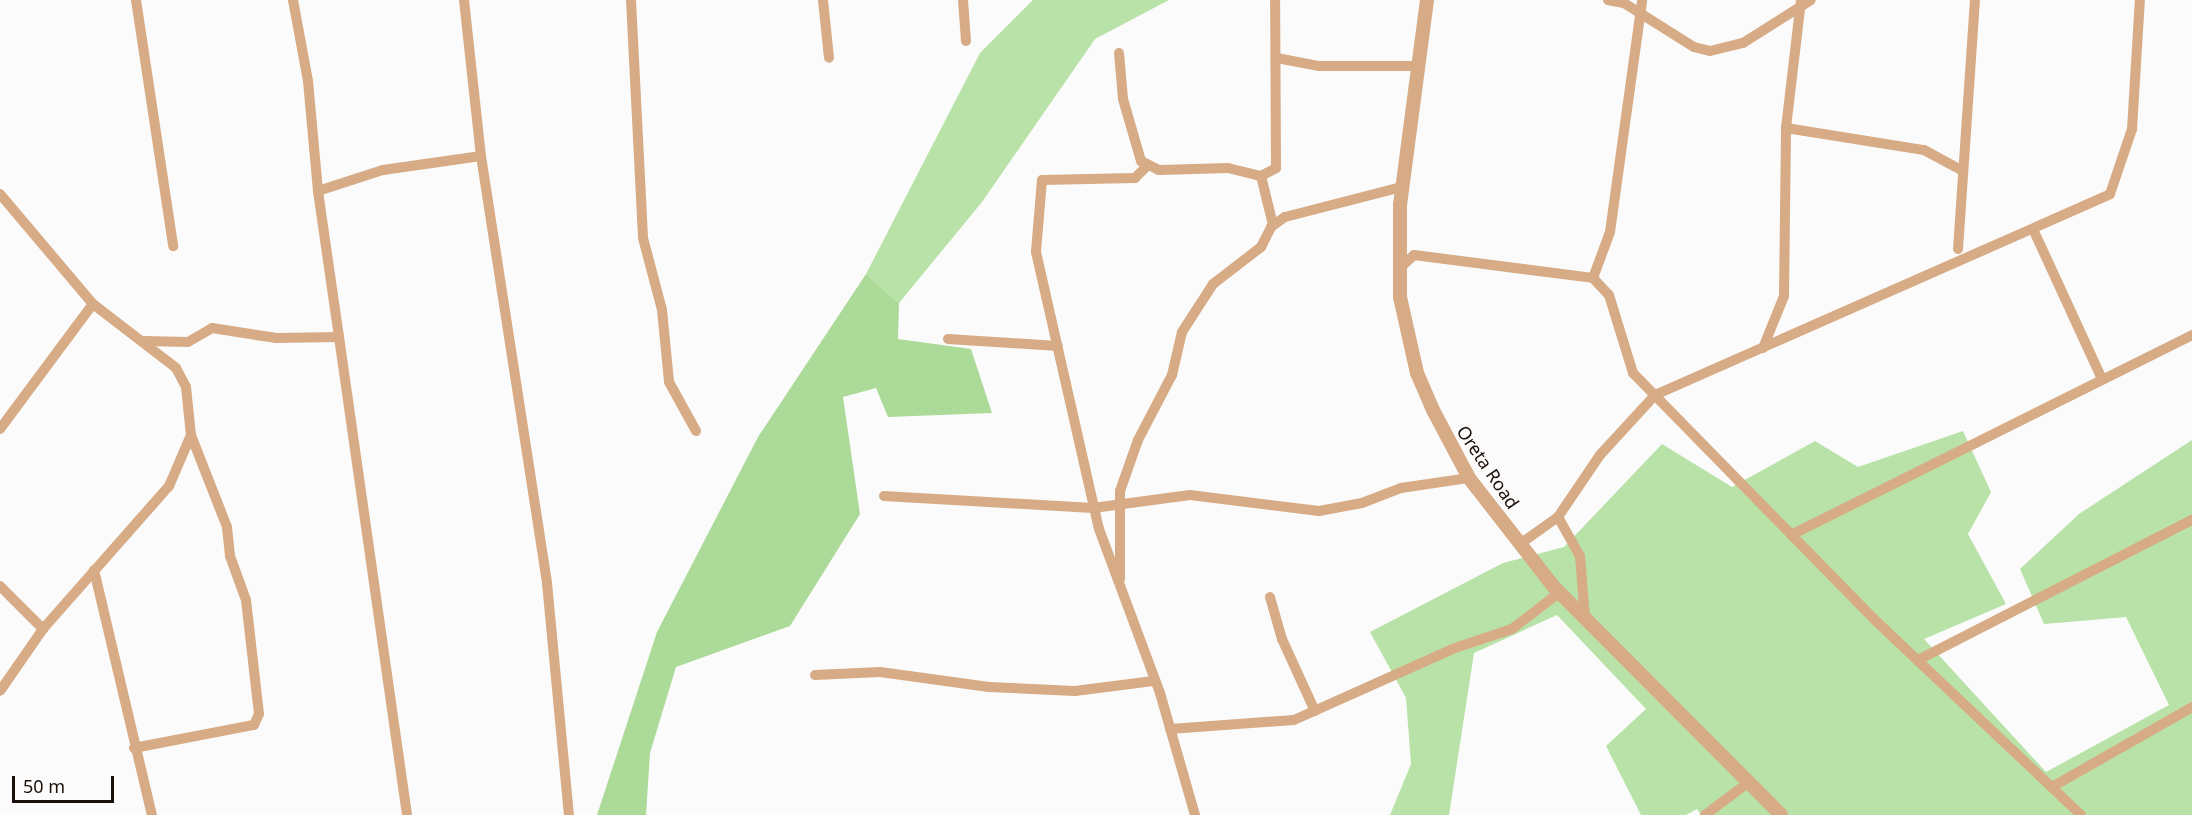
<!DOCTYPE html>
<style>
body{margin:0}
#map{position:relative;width:2192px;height:815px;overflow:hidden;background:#fbfbfb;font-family:"Noto Sans",sans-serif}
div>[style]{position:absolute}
.green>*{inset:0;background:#b9e2a8}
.forest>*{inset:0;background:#acda98}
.minor>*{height:10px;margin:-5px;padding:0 5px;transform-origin:5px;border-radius:5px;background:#d7ab85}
.tertiary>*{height:14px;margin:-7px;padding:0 7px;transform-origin:7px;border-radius:7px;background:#d7ab85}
span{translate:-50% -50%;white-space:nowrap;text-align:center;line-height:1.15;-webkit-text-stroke:4.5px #fbfbfb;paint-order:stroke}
.street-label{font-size:18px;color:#1b1009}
.scale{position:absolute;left:12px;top:776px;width:102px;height:27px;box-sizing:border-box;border:3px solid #1b1009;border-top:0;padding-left:8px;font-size:18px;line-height:21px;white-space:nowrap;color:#1b1009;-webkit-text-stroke:4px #fbfbfb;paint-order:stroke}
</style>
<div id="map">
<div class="green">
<i style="clip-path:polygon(1033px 0,1169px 0,1095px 39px,982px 202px,899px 303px,866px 274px,980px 53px)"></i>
<i style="clip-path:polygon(1963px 431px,1991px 492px,1968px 534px,2006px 604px,1924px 639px,2046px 772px,2169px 705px,2126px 617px,2044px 624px,2020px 569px,2079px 514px,2192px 440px,2192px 815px,1701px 815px,1697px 809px,1686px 815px,1641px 815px,1606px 746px,1646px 709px,1557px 615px,1474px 653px,1449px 815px,1390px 815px,1411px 764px,1406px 698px,1370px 632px,1503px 563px,1564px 547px,1662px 444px,1732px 487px,1815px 441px,1858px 467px)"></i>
</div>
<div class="forest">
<i style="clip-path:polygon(866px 274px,899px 303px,898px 339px,971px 349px,992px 413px,888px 417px,876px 388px,843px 397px,860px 514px,790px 626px,676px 667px,650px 753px,646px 815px,597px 815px,657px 632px,758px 437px)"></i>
</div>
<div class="minor">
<i style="left:136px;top:0;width:249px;rotate:81.4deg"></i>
<i style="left:293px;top:0;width:82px;rotate:79.5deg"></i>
<i style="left:308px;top:81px;width:110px;rotate:84.8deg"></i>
<i style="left:464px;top:0;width:157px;rotate:83.8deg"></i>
<i style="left:481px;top:156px;width:432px;rotate:81.2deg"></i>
<i style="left:547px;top:583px;width:233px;rotate:84.6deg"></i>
<i style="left:631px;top:0;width:238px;rotate:87.1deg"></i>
<i style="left:643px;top:238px;width:74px;rotate:75.2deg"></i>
<i style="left:662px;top:310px;width:72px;rotate:84.4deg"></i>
<i style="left:669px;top:382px;width:56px;rotate:61.1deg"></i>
<i style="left:823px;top:0;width:58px;rotate:84.1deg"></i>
<i style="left:963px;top:0;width:41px;rotate:85.8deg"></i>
<i style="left:1608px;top:0;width:16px;rotate:11deg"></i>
<i style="left:1624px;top:3px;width:83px;rotate:32.2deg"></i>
<i style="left:1694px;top:47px;width:16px;rotate:14deg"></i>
<i style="left:1710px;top:51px;width:34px;rotate:-14deg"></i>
<i style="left:1743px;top:43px;width:80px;rotate:-32.3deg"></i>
<i style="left:1119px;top:53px;width:46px;rotate:85deg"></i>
<i style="left:1123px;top:99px;width:65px;rotate:73.8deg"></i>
<i style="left:1141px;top:161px;width:20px;rotate:27deg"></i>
<i style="left:1159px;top:170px;width:69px;rotate:-1.7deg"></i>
<i style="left:1228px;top:168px;width:34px;rotate:14deg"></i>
<i style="left:1261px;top:176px;width:50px;rotate:76.2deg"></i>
<i style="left:1277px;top:58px;width:43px;rotate:10.8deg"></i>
<i style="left:1319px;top:66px;width:100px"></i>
<i style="left:1786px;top:128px;width:140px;rotate:9.1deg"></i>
<i style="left:1924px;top:150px;width:42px;rotate:28.4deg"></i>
<i style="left:1147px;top:166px;width:17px;rotate:135deg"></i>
<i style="left:1135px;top:178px;width:93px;rotate:178.8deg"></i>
<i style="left:1042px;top:180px;width:72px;rotate:94.8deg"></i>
<i style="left:1036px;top:252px;width:284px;rotate:77.2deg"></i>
<i style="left:1099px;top:529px;width:175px;rotate:69.6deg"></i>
<i style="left:1160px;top:693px;width:127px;rotate:74deg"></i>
<i style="left:1261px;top:176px;width:17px;rotate:-28deg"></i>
<i style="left:1276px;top:168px;width:168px;rotate:-90.3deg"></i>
<i style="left:0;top:194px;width:144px;rotate:49.8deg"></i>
<i style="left:93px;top:304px;width:105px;rotate:37.6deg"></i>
<i style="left:176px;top:368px;width:21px;rotate:62deg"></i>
<i style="left:186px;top:387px;width:48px;rotate:84.1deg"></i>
<i style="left:191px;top:435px;width:56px;rotate:113.3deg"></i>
<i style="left:169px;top:486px;width:191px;rotate:131.4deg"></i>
<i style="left:43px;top:629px;width:75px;rotate:124.7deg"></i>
<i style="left:2033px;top:229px;width:165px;rotate:65.3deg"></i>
<i style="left:1958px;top:249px;width:250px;rotate:-86.1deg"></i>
<i style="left:1400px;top:268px;width:19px;rotate:-43deg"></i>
<i style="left:1414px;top:255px;width:180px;rotate:7.3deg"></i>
<i style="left:1593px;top:278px;width:23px;rotate:47deg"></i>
<i style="left:1609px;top:295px;width:82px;rotate:72.9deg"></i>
<i style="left:1633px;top:373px;width:349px;rotate:45.6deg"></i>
<i style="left:1877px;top:622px;width:281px;rotate:43.4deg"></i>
<i style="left:1593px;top:278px;width:49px;rotate:-69.7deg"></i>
<i style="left:1610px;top:232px;width:234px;rotate:-82.1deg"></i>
<i style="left:339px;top:337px;width:148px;rotate:-98.2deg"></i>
<i style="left:318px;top:191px;width:68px;rotate:-17.9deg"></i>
<i style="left:383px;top:170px;width:99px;rotate:-8.1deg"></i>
<i style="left:948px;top:339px;width:110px;rotate:3.6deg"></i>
<i style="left:145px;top:341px;width:43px;rotate:1.3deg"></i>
<i style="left:188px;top:342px;width:28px;rotate:-30deg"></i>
<i style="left:212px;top:328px;width:65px;rotate:8.9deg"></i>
<i style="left:276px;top:338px;width:63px;rotate:-0.9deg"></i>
<i style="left:339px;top:337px;width:483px;rotate:81.9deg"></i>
<i style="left:1763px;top:348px;width:56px;rotate:-68deg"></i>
<i style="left:1784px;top:296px;width:168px;rotate:-89.3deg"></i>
<i style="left:1786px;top:128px;width:129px;rotate:-83.3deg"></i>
<i style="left:0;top:429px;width:156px;rotate:-53.4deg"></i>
<i style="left:884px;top:496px;width:209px;rotate:3.3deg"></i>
<i style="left:1093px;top:508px;width:98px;rotate:-7.6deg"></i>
<i style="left:1190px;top:495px;width:130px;rotate:7.1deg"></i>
<i style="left:1319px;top:511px;width:44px;rotate:-10.5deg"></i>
<i style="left:1362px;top:503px;width:42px;rotate:-21deg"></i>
<i style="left:1401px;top:488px;width:69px;rotate:-8.4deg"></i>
<i style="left:1558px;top:517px;width:45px;rotate:60.6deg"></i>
<i style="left:1580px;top:556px;width:62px;rotate:85.4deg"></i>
<i style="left:1791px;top:535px;width:448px;rotate:-26.5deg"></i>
<i style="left:1520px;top:544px;width:47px;rotate:-35.4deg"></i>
<i style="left:1558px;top:517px;width:75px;rotate:-55.9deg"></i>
<i style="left:1600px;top:455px;width:81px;rotate:-47.5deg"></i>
<i style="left:1655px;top:395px;width:497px;rotate:-23.8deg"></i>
<i style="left:2110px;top:194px;width:69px;rotate:-71.3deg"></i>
<i style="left:2132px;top:129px;width:129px;rotate:-86.5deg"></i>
<i style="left:94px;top:570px;width:252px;rotate:76.7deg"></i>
<i style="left:1120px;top:579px;width:88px;rotate:-90deg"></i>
<i style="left:1120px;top:491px;width:54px;rotate:-70.6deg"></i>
<i style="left:1138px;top:440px;width:73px;rotate:-62.4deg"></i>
<i style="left:1172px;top:375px;width:44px;rotate:-76.9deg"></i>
<i style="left:1182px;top:332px;width:57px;rotate:-57.1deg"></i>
<i style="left:1213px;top:284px;width:61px;rotate:-37.6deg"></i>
<i style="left:1261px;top:247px;width:22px;rotate:-63deg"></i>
<i style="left:1271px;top:227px;width:17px;rotate:-36deg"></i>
<i style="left:1285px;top:217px;width:121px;rotate:-14.4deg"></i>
<i style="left:0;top:586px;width:61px;rotate:45deg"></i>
<i style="left:1270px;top:597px;width:44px;rotate:74.1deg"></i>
<i style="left:1282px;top:639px;width:79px;rotate:65.4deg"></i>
<i style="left:1918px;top:660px;width:308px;rotate:-27.1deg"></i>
<i style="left:815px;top:675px;width:65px;rotate:-2.6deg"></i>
<i style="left:880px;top:672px;width:110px;rotate:7.8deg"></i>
<i style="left:989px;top:687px;width:86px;rotate:2.7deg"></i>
<i style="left:1075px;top:691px;width:79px;rotate:-7.3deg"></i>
<i style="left:1170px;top:729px;width:124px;rotate:-4.2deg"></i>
<i style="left:1294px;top:720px;width:176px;rotate:-24.1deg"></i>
<i style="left:1455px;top:648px;width:60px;rotate:-18.4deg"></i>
<i style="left:1512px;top:629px;width:61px;rotate:-37.6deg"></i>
<i style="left:134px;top:748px;width:122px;rotate:-10.9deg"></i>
<i style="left:254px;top:725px;width:12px;rotate:-66deg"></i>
<i style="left:259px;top:714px;width:115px;rotate:-96.5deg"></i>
<i style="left:246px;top:600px;width:47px;rotate:-110deg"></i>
<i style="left:230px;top:556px;width:29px;rotate:-96deg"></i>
<i style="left:227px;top:527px;width:99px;rotate:-111.4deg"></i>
<i style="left:2052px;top:787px;width:161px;rotate:-29.7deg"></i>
<i style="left:1705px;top:815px;width:55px;rotate:-36.9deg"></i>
</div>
<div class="tertiary">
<i style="left:1427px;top:0;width:207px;rotate:97.5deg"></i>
<i style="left:1400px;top:205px;width:92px;rotate:90deg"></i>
<i style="left:1400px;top:297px;width:78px;rotate:77.4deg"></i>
<i style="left:1417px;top:373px;width:40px;rotate:66.6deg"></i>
<i style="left:1433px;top:410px;width:77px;rotate:62.1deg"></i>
<i style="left:1469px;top:478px;width:138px;rotate:52.1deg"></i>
<i style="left:1554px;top:587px;width:322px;rotate:45.1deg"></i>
</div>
<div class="street-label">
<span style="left:1488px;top:467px;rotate:56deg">Oreta Road</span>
</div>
<div class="scale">50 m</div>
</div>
